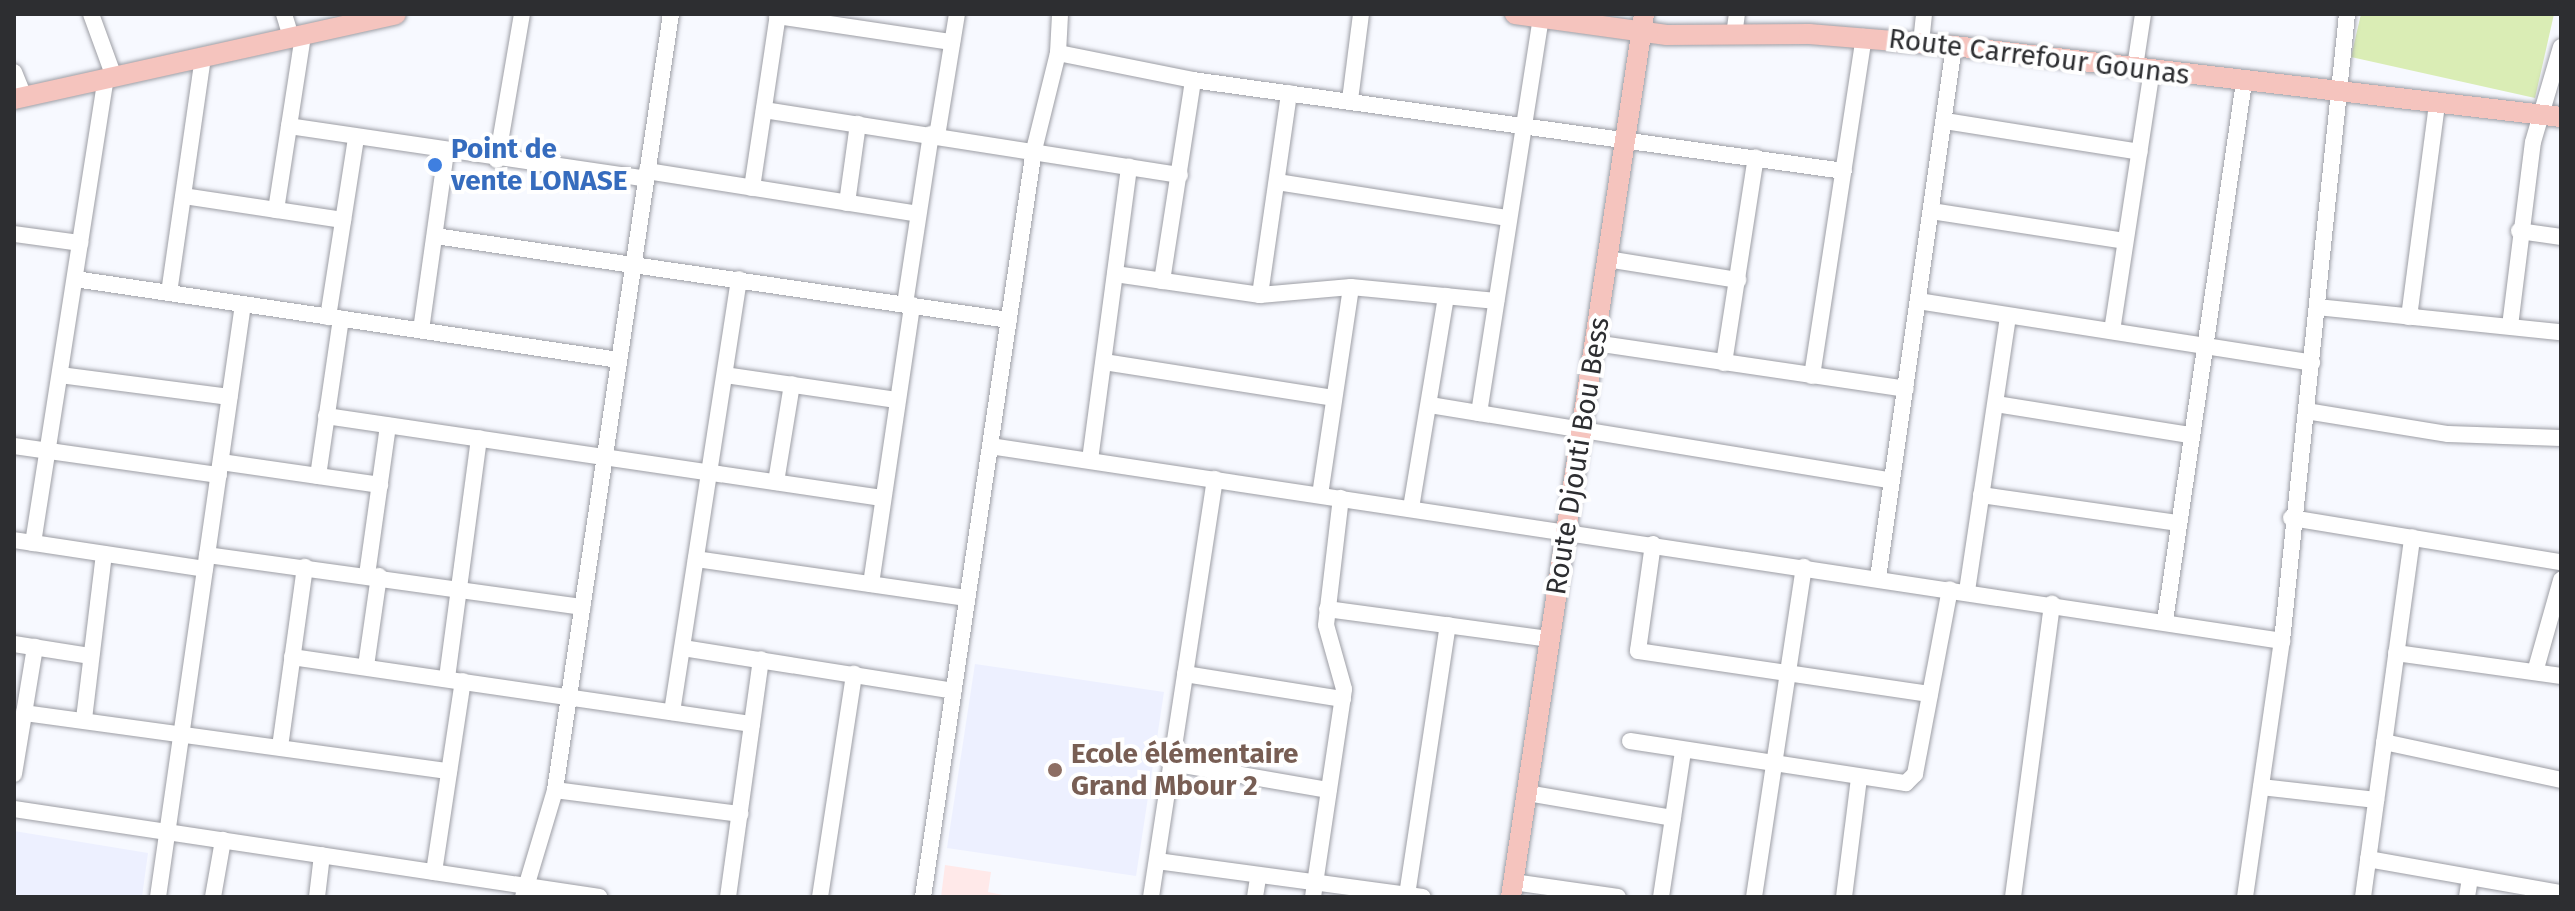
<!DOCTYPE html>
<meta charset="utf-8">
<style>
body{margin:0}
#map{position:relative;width:2575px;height:911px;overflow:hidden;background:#f7f9ff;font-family:"Fira Sans",sans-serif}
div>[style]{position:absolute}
.built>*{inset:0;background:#edf0ff}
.medical>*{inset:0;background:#ffe9e9}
.green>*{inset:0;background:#daedb5}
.roads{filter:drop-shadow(0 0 2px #9d9ea5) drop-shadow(0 0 2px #9d9ea5)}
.minor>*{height:16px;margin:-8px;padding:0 8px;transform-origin:8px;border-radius:8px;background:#fff}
.major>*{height:20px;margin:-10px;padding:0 10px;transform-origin:10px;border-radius:10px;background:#f5c4be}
.dots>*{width:22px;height:22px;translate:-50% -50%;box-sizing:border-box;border:4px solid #fff;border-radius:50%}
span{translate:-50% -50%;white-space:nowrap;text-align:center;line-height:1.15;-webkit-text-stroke:8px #fff;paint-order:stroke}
.street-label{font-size:28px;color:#2d2e31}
.shop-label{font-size:28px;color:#366cbe;font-weight:700}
.left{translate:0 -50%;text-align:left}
.education-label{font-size:28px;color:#785e54;font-weight:700}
.frame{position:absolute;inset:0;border:16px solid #2d2e31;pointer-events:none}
</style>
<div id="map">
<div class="built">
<i style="clip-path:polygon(975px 664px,1164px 692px,1136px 876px,947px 848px)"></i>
<i style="clip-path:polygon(14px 831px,148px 853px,142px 897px,14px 897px)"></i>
</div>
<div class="medical">
<i style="clip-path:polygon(945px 865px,991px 872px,988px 892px,1013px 897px,941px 897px)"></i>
</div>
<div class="green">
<i style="clip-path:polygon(2361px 14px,2554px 14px,2535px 98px,2351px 57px)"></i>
</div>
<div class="roads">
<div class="minor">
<i style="left:91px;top:14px;width:67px;rotate:69.9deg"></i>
<i style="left:284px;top:14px;width:24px;rotate:73deg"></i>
<i style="left:777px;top:16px;width:177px;rotate:8.5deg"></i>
<i style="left:1734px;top:35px;width:21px;rotate:-82deg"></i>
<i style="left:1921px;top:43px;width:29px;rotate:-84deg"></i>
<i style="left:1058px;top:53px;width:138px;rotate:11.3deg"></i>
<i style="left:1193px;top:80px;width:657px;rotate:7.96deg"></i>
<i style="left:2135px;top:67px;width:54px;rotate:-81.4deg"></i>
<i style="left:14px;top:72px;width:27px;rotate:68deg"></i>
<i style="left:1350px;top:100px;width:87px;rotate:-82.7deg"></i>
<i style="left:764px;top:110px;width:421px;rotate:8.9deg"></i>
<i style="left:1945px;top:121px;width:197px;rotate:9deg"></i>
<i style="left:289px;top:126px;width:361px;rotate:8.4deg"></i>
<i style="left:937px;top:136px;width:124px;rotate:-80.7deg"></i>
<i style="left:497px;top:160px;width:148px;rotate:-80.3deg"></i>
<i style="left:647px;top:171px;width:273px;rotate:9deg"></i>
<i style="left:1277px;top:182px;width:234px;rotate:8.9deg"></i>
<i style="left:752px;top:188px;width:176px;rotate:-81.5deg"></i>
<i style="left:184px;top:196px;width:161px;rotate:8.6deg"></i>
<i style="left:847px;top:203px;width:80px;rotate:-82.1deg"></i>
<i style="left:276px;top:210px;width:177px;rotate:-81.2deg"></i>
<i style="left:1931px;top:211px;width:196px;rotate:8.8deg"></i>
<i style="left:2519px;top:231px;width:42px;rotate:8.1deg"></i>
<i style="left:14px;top:234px;width:67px;rotate:7.8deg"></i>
<i style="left:435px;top:236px;width:580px;rotate:8.33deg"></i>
<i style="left:1607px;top:259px;width:133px;rotate:9.1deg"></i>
<i style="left:1115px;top:274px;width:147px;rotate:8.2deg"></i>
<i style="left:1260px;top:295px;width:91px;rotate:-5deg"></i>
<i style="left:1351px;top:287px;width:146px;rotate:5.5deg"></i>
<i style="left:75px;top:279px;width:550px;rotate:8.47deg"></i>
<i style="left:1162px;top:281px;width:203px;rotate:-81.2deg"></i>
<i style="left:169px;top:293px;width:238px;rotate:-81.8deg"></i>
<i style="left:1260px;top:295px;width:204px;rotate:-81.8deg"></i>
<i style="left:1918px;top:301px;width:399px;rotate:8.9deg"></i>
<i style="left:905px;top:304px;width:172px;rotate:-81.3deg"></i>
<i style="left:2317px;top:307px;width:245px;rotate:5.9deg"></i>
<i style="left:328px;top:317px;width:180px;rotate:-81.1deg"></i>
<i style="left:2409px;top:317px;width:216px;rotate:-82.5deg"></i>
<i style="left:2510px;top:326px;width:185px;rotate:-82.9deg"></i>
<i style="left:2533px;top:142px;width:99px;rotate:-73.6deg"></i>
<i style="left:421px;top:330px;width:179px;rotate:-82deg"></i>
<i style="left:2112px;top:331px;width:265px;rotate:-81.3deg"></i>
<i style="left:1595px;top:343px;width:314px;rotate:8.4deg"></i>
<i style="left:1104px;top:362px;width:232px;rotate:8.9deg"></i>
<i style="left:1724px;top:363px;width:208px;rotate:-81.2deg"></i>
<i style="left:60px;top:375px;width:171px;rotate:7.4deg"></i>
<i style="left:725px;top:375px;width:174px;rotate:8.3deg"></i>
<i style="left:1812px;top:376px;width:343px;rotate:-81.3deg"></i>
<i style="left:1996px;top:404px;width:196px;rotate:9.1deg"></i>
<i style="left:1430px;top:405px;width:468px;rotate:9.3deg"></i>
<i style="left:2306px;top:411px;width:144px;rotate:9.2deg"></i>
<i style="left:2448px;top:434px;width:113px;rotate:2deg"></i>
<i style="left:1479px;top:413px;width:400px;rotate:-81.1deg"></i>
<i style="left:326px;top:416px;width:562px;rotate:8.39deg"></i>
<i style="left:14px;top:446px;width:207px;rotate:8.1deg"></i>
<i style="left:990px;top:446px;width:1307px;rotate:8.58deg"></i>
<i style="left:1090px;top:460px;width:296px;rotate:-82.4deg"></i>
<i style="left:221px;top:462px;width:161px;rotate:8.2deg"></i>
<i style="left:318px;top:476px;width:159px;rotate:-81.7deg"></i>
<i style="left:776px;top:482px;width:99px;rotate:-80.7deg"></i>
<i style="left:1320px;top:495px;width:210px;rotate:-81.5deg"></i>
<i style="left:1981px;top:495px;width:198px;rotate:8.1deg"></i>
<i style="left:1411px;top:508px;width:215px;rotate:-80.6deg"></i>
<i style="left:2291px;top:518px;width:274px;rotate:9.3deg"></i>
<i style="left:14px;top:540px;width:193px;rotate:8.6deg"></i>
<i style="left:33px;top:543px;width:471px;rotate:-81.1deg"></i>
<i style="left:1653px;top:544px;width:108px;rotate:98deg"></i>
<i style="left:1638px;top:651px;width:295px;rotate:8.4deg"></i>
<i style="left:207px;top:555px;width:379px;rotate:7.9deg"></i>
<i style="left:696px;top:559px;width:274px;rotate:8.2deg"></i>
<i style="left:367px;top:575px;width:151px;rotate:-82deg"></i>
<i style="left:1878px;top:578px;width:537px;rotate:-81.87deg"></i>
<i style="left:871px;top:584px;width:282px;rotate:-81.6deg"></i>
<i style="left:1967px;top:591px;width:277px;rotate:-81.5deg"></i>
<i style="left:1327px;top:609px;width:225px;rotate:7.7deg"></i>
<i style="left:2165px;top:621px;width:545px;rotate:-81.66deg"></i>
<i style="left:14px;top:644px;width:78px;rotate:8.9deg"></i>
<i style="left:683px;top:648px;width:274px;rotate:9deg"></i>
<i style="left:2396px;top:653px;width:167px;rotate:7.9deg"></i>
<i style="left:292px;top:657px;width:465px;rotate:8.3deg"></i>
<i style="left:366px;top:666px;width:91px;rotate:-81.8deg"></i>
<i style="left:2535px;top:672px;width:96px;rotate:-74.2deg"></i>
<i style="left:1185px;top:674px;width:160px;rotate:9deg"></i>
<i style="left:447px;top:678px;width:242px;rotate:-82.4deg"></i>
<i style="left:672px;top:712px;width:438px;rotate:-81.2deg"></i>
<i style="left:24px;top:713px;width:429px;rotate:7.8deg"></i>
<i style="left:84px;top:719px;width:166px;rotate:-83.1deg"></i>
<i style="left:1630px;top:741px;width:279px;rotate:8.7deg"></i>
<i style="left:1906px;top:783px;width:13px;rotate:-45deg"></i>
<i style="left:1915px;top:774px;width:188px;rotate:-79.3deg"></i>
<i style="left:2384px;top:742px;width:181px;rotate:12.1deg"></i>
<i style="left:280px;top:747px;width:182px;rotate:-82.1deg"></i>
<i style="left:1172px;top:763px;width:159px;rotate:9.8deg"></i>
<i style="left:14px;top:774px;width:129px;rotate:-80.6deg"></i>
<i style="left:2261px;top:787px;width:116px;rotate:6.4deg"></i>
<i style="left:555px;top:790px;width:187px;rotate:7.4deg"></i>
<i style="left:1527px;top:793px;width:148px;rotate:9.7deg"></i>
<i style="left:14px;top:809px;width:592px;rotate:8.55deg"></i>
<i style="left:2368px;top:859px;width:196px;rotate:10deg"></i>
<i style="left:1157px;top:861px;width:268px;rotate:7.7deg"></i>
<i style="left:434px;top:872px;width:193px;rotate:-81.4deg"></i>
<i style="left:1513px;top:882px;width:106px;rotate:8.1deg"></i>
<i style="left:1407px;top:895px;width:273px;rotate:-81.4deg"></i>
<i style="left:158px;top:897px;width:599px;rotate:-81.84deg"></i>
<i style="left:213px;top:897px;width:58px;rotate:-80deg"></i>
<i style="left:317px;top:897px;width:42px;rotate:-83.2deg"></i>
<i style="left:523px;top:897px;width:112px;rotate:-73.3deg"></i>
<i style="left:555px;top:790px;width:785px;rotate:-81.5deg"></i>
<i style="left:728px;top:897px;width:240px;rotate:-82.1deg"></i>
<i style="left:820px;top:897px;width:226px;rotate:-81.3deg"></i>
<i style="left:923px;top:897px;width:755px;rotate:-81.55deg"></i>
<i style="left:1034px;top:150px;width:100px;rotate:-76.1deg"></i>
<i style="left:1058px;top:53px;width:39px;rotate:-87deg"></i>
<i style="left:1151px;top:897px;width:423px;rotate:-81.3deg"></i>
<i style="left:1255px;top:897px;width:20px;rotate:-81deg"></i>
<i style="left:1313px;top:897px;width:210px;rotate:-81.5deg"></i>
<i style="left:1344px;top:689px;width:66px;rotate:-105.7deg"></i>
<i style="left:1326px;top:625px;width:128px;rotate:-83.3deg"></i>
<i style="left:1661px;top:897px;width:148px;rotate:-81.4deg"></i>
<i style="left:1754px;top:897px;width:334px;rotate:-81.4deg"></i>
<i style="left:1844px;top:897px;width:120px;rotate:-82.8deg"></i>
<i style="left:2013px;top:897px;width:296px;rotate:-82.4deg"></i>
<i style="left:2245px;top:897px;width:259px;rotate:-81.8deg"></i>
<i style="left:2282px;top:641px;width:630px;rotate:-84.08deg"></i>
<i style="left:2363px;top:897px;width:363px;rotate:-82.2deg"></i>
<i style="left:2467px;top:897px;width:20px;rotate:-81deg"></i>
</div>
<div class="major">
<i style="left:1515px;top:14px;width:153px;rotate:7.9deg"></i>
<i style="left:1667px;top:35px;width:142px;rotate:-0.4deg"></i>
<i style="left:1809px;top:34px;width:145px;rotate:4.7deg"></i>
<i style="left:1954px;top:46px;width:611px;rotate:6.67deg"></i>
<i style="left:14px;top:99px;width:391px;rotate:-12.5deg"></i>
<i style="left:1511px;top:897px;width:893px;rotate:-81.43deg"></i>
</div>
</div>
<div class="dots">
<i style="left:435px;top:165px;background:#3f7fe0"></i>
<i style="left:1055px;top:770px;background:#8d6e63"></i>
</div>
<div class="street-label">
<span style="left:2039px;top:57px;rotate:7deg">Route Carrefour Gounas</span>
<span style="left:1578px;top:456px;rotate:-81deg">Route Djouti Bou Bess</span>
</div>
<div class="shop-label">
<span class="left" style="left:451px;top:165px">Point de<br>vente LONASE</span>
</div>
<div class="education-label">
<span class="left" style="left:1071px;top:770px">Ecole élémentaire<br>Grand Mbour 2</span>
</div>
<div class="frame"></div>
</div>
